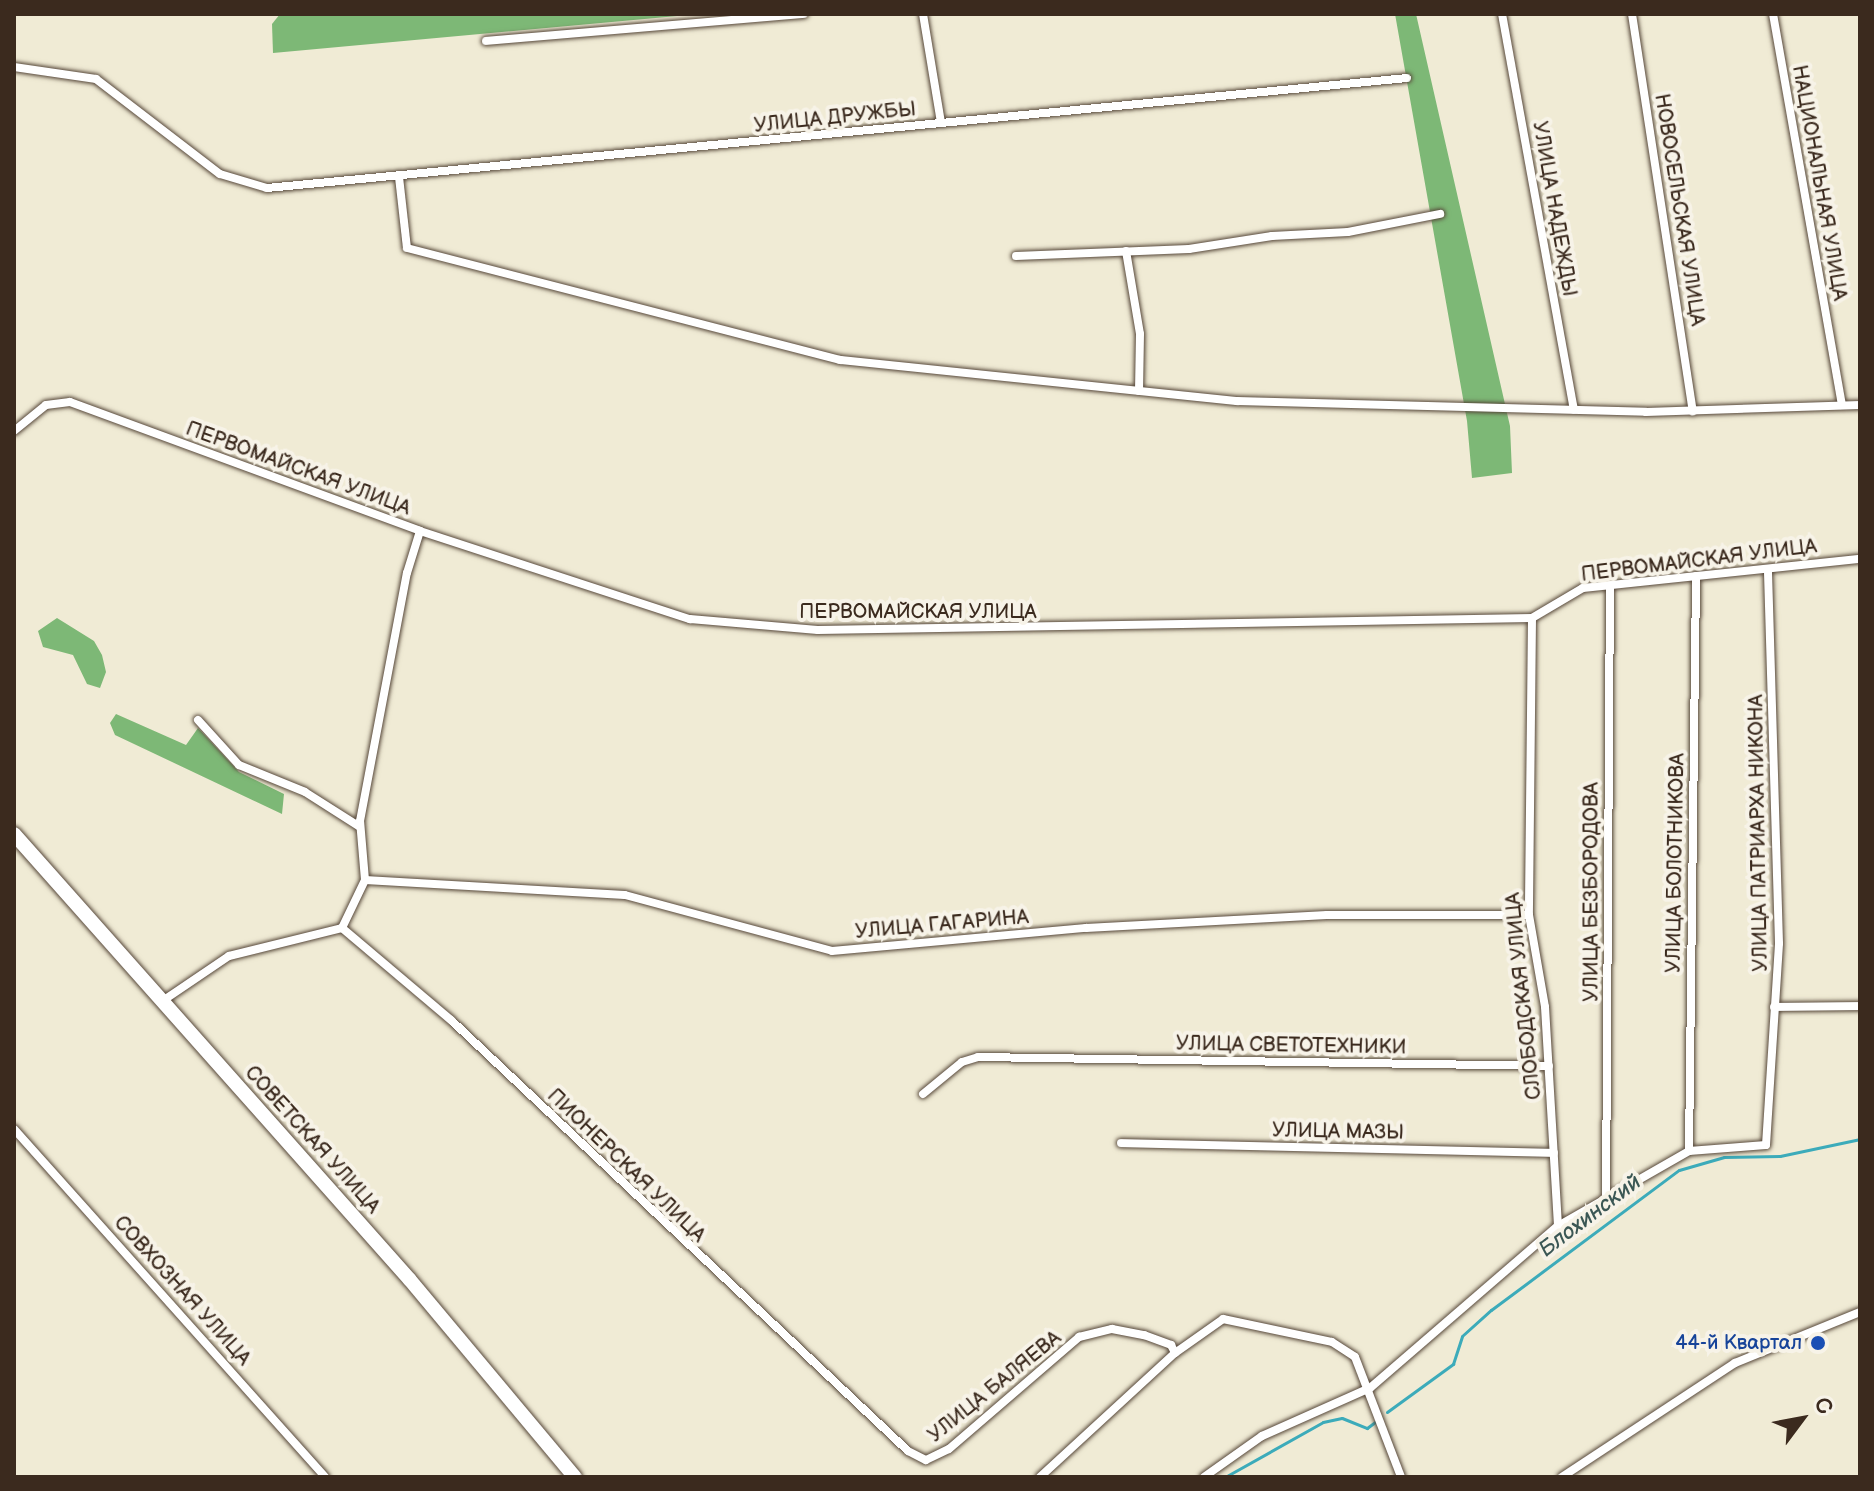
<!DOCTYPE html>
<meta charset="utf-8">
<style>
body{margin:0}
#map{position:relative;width:1874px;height:1491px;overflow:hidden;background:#f0ebd5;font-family:"Balsamiq Sans",sans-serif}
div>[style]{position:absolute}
.forest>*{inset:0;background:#7db876}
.stream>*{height:3px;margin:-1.5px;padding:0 1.5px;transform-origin:1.5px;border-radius:1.5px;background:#3cabba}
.roads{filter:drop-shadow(0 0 2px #564739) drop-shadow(0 0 2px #564739)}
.street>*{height:8px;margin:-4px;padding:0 4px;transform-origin:4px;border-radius:4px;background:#fff}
.primary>*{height:14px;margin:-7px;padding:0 7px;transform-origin:7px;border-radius:7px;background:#fff}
.dots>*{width:22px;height:22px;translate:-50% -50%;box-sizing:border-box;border:4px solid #f7f3e8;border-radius:50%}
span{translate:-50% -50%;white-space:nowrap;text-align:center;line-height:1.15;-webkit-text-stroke:8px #f7f3e8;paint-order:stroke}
.street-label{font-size:20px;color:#3b2a1e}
.transit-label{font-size:20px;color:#164399}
.right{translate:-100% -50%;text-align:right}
.water-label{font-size:22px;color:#3b5755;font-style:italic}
.frame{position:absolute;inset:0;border:16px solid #3b2a1e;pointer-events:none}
.north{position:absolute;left:1762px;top:1379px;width:80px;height:80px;-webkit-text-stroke:6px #f7f3e8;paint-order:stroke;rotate:58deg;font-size:22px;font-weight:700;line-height:32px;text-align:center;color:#3b2a1e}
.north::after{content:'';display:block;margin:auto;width:28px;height:36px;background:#3b2a1e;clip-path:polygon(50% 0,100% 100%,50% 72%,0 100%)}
</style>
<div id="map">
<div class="forest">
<i style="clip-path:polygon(280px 14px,699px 14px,273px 53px,272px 24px)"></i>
<i style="clip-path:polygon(1395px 14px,1416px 14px,1510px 426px,1512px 473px,1472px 478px,1467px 421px)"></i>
<i style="clip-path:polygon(57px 618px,94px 641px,102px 655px,106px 672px,100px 688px,87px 684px,73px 655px,43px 647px,38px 631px)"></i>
<i style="clip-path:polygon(116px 714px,186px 745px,198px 728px,239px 772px,284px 794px,282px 814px,115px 735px,110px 723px)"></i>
</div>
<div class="stream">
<i style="left:1387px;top:1412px;width:82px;rotate:-36deg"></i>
<i style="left:1453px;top:1364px;width:29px;rotate:-72deg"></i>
<i style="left:1462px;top:1336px;width:39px;rotate:-42deg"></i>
<i style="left:1491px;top:1310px;width:234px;rotate:-36.7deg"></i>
<i style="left:1679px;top:1170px;width:47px;rotate:-16.1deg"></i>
<i style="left:1724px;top:1157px;width:56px;rotate:-1deg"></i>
<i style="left:1780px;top:1156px;width:82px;rotate:-12deg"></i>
<i style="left:1225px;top:1477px;width:112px;rotate:-29.3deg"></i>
<i style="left:1323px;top:1422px;width:19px;rotate:-12deg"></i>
<i style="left:1342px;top:1418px;width:27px;rotate:22deg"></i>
<i style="left:1367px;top:1428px;width:10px;rotate:-37deg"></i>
</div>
<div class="roads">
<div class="street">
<i style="left:923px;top:14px;width:110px;rotate:80.6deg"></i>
<i style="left:1502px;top:14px;width:402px;rotate:79.7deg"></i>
<i style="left:1632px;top:14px;width:402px;rotate:81.3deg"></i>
<i style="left:1773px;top:14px;width:397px;rotate:80deg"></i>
<i style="left:486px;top:41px;width:319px;rotate:-4.9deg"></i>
<i style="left:14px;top:67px;width:83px;rotate:8.3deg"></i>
<i style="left:96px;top:79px;width:156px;rotate:37.5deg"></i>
<i style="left:220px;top:174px;width:49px;rotate:16.6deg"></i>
<i style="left:267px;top:188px;width:1145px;rotate:-5.51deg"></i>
<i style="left:399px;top:177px;width:71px;rotate:83.6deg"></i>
<i style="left:407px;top:248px;width:447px;rotate:14.5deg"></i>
<i style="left:840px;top:360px;width:399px;rotate:5.9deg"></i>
<i style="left:1237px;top:401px;width:409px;rotate:1.5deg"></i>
<i style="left:1646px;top:412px;width:214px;rotate:-1.9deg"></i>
<i style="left:1126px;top:251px;width:84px;rotate:80.4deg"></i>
<i style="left:1140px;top:334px;width:57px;rotate:91deg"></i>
<i style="left:1016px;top:256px;width:173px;rotate:-2.3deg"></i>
<i style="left:1189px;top:249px;width:84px;rotate:-8.9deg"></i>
<i style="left:1272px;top:236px;width:76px;rotate:-3deg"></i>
<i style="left:1348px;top:232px;width:94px;rotate:-11.1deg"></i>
<i style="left:14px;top:431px;width:41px;rotate:-39.1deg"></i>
<i style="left:46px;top:405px;width:24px;rotate:-7deg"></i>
<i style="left:70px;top:402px;width:373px;rotate:20.2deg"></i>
<i style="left:420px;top:531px;width:284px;rotate:18.1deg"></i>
<i style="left:690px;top:619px;width:128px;rotate:4.9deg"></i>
<i style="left:818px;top:630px;width:714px;rotate:-0.96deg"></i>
<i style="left:1532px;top:618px;width:59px;rotate:-30.5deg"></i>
<i style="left:1583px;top:588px;width:279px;rotate:-6deg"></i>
<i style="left:1532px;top:618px;width:297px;rotate:90.6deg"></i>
<i style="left:1529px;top:915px;width:93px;rotate:80.1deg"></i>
<i style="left:1545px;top:1007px;width:219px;rotate:86.6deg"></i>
<i style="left:198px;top:720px;width:61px;rotate:47.7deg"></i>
<i style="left:239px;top:765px;width:71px;rotate:22.2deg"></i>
<i style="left:305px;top:792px;width:65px;rotate:32.5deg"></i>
<i style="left:365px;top:880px;width:59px;rotate:-94.8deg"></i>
<i style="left:360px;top:821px;width:252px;rotate:-79.3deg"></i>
<i style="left:407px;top:573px;width:44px;rotate:-72.8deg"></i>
<i style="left:342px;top:928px;width:143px;rotate:40.2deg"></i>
<i style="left:451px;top:1020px;width:628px;rotate:43.32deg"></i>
<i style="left:908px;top:1451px;width:20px;rotate:27deg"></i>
<i style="left:926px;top:1460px;width:25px;rotate:-26deg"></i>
<i style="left:949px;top:1449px;width:172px;rotate:-40.7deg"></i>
<i style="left:1079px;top:1337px;width:34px;rotate:-14deg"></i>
<i style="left:1112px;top:1329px;width:33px;rotate:11deg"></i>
<i style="left:1144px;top:1335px;width:29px;rotate:20deg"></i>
<i style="left:1171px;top:1345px;width:9px;rotate:63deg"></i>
<i style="left:161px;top:1002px;width:82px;rotate:-34.1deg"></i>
<i style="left:229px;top:956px;width:116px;rotate:-13.9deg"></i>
<i style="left:342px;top:928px;width:53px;rotate:-64.4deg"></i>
<i style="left:365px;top:880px;width:260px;rotate:3.3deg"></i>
<i style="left:625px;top:895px;width:214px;rotate:15.1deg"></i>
<i style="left:832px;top:951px;width:255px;rotate:-5.2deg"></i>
<i style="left:1086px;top:928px;width:241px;rotate:-3.1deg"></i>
<i style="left:1327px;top:915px;width:202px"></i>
<i style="left:1774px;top:1007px;width:86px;rotate:-0.7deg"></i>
<i style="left:923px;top:1094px;width:50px;rotate:-39.4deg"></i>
<i style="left:962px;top:1062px;width:17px;rotate:-17deg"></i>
<i style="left:978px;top:1057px;width:571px;rotate:0.9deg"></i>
<i style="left:14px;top:1129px;width:467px;rotate:48.2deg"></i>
<i style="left:1121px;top:1143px;width:433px;rotate:1.3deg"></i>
<i style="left:1689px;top:1151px;width:575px;rotate:-89.3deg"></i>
<i style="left:1606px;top:1199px;width:614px;rotate:-89.63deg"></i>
<i style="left:1040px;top:1477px;width:183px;rotate:-42.6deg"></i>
<i style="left:1175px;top:1353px;width:59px;rotate:-35.3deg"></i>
<i style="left:1223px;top:1319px;width:111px;rotate:11.9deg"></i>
<i style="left:1332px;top:1342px;width:27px;rotate:33deg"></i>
<i style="left:1355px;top:1357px;width:129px;rotate:69deg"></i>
<i style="left:1204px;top:1477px;width:71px;rotate:-35.3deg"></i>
<i style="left:1262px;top:1436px;width:118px;rotate:-24deg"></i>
<i style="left:1370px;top:1388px;width:248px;rotate:-40.8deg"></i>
<i style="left:1558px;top:1226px;width:151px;rotate:-29.8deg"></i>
<i style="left:1689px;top:1151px;width:77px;rotate:-4.5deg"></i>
<i style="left:1766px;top:1145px;width:202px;rotate:-86.3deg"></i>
<i style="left:1779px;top:943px;width:374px;rotate:-91.7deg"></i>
<i style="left:1562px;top:1477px;width:207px;rotate:-33.4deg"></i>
<i style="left:1735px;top:1363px;width:135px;rotate:-22.2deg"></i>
</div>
<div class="primary">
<i style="left:14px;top:834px;width:596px;rotate:48.4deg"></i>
<i style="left:410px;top:1280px;width:257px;rotate:50.1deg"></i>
</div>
</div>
<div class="dots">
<i style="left:1818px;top:1343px;background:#1a4fb4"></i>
</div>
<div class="street-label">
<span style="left:835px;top:118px;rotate:-6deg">УЛИЦА ДРУЖБЫ</span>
<span style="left:1819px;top:183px;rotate:80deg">НАЦИОНАЛЬНАЯ УЛИЦА</span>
<span style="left:1554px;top:209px;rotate:80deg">УЛИЦА НАДЕЖДЫ</span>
<span style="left:1679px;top:210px;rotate:81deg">НОВОСЕЛЬСКАЯ УЛИЦА</span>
<span style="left:298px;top:469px;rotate:20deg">ПЕРВОМАЙСКАЯ УЛИЦА</span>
<span style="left:1699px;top:561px;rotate:-7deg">ПЕРВОМАЙСКАЯ УЛИЦА</span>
<span style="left:918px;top:612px">ПЕРВОМАЙСКАЯ УЛИЦА</span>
<span style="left:1759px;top:833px;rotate:-91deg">УЛИЦА ПАТРИАРХА НИКОНА</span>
<span style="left:1676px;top:863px;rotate:-89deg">УЛИЦА БОЛОТНИКОВА</span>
<span style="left:1592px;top:892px;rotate:-90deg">УЛИЦА БЕЗБОРОДОВА</span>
<span style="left:942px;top:925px;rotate:-5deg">УЛИЦА ГАГАРИНА</span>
<span style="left:1524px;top:996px;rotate:-96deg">СЛОБОДСКАЯ УЛИЦА</span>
<span style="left:1291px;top:1046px;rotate:1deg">УЛИЦА СВЕТОТЕХНИКИ</span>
<span style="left:1338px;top:1132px;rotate:1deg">УЛИЦА МАЗЫ</span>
<span style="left:312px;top:1140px;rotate:48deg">СОВЕТСКАЯ УЛИЦА</span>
<span style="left:626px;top:1166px;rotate:44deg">ПИОНЕРСКАЯ УЛИЦА</span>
<span style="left:182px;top:1291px;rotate:48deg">СОВХОЗНАЯ УЛИЦА</span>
<span style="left:995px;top:1387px;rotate:-39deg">УЛИЦА БАЛЯЕВА</span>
</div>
<div class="transit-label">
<span class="right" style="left:1802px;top:1343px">44-й Квартал</span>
</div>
<div class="water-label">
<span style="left:1590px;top:1216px;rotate:-37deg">Блохинский</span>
</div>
<div class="frame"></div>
<div class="north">С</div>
</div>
